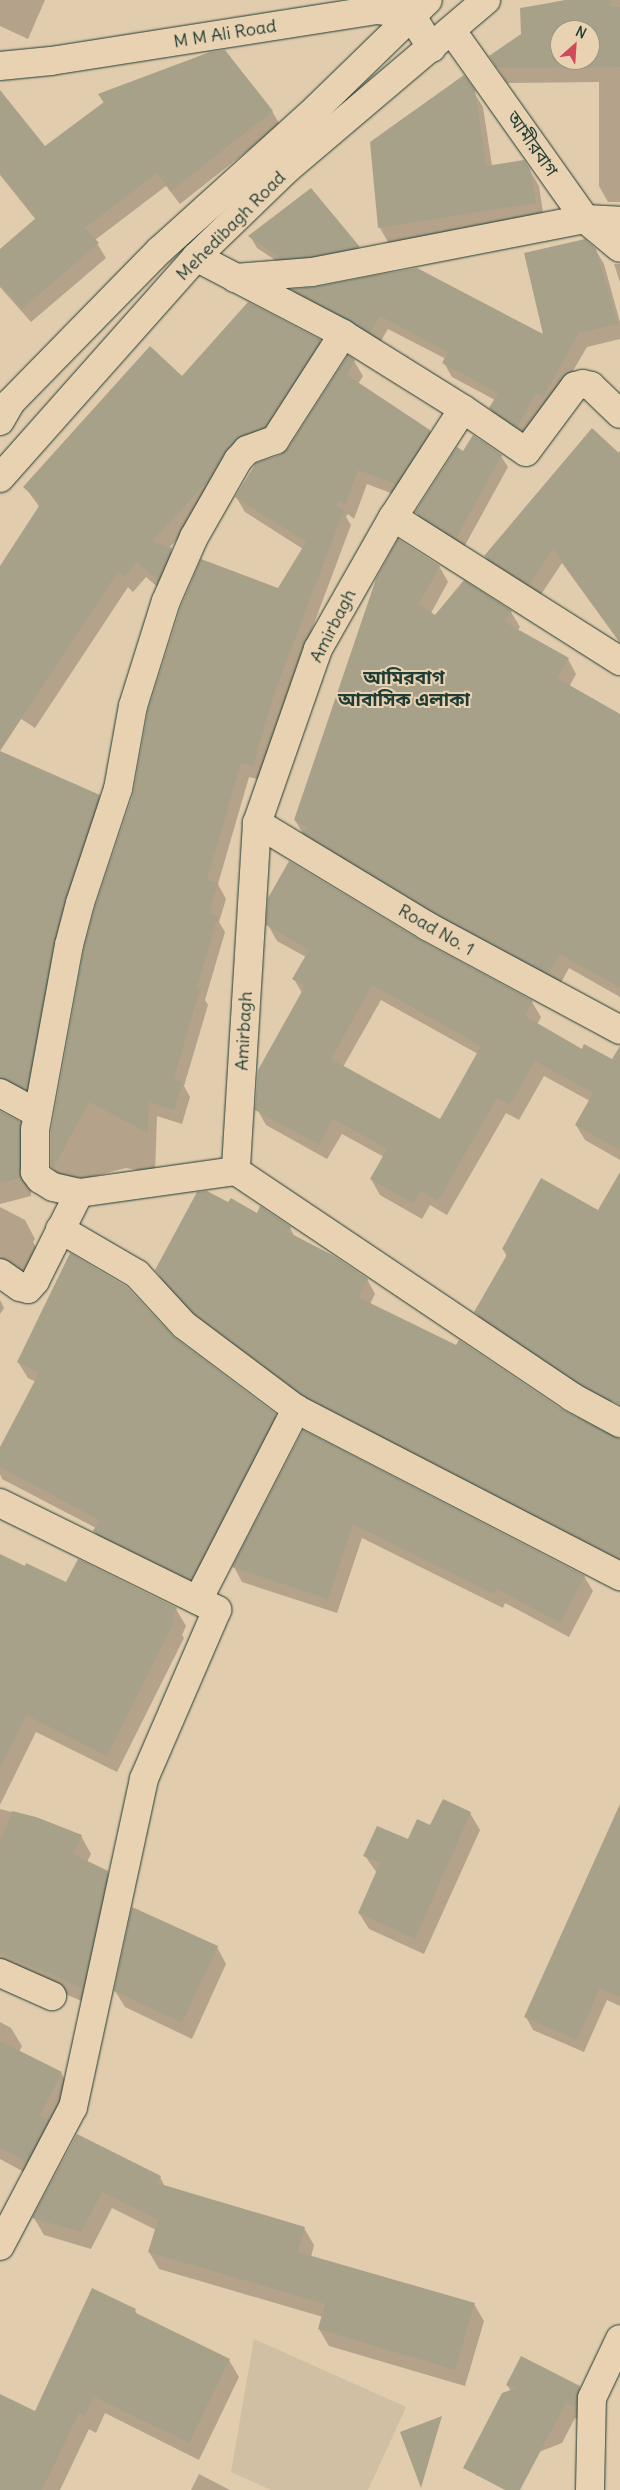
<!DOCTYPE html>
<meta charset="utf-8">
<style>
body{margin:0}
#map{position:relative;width:620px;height:2490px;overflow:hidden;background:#e1ccad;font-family:Delius,"Noto Sans Bengali",sans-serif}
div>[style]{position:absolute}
.built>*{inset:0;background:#d0bfa2}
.shadow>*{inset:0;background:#0003}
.building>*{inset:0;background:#a8a18a}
.roads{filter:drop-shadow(0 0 1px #1f3d34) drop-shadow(0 0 1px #1f3d34)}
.minor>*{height:28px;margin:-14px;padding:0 14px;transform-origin:14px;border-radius:14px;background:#e9d2b2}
.major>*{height:28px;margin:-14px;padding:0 14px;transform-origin:14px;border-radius:14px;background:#e9d2b2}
span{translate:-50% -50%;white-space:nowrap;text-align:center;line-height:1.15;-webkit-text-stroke:4px #e9d2b2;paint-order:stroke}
.street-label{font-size:18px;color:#1f3d34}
.neighbourhood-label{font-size:19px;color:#1f3d34;font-weight:700}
.north{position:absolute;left:550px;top:20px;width:50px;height:50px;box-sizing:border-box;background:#e9d2b2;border:1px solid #989680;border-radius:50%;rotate:26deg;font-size:14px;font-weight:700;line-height:20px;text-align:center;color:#1f3d34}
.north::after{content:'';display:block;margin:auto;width:18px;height:22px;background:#d1495b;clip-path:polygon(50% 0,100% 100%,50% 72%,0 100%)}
</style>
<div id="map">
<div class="built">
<i style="clip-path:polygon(254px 2339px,406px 2407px,368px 2490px,271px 2490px,231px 2472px)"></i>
</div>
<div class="shadow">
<i style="clip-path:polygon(0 0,45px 0,28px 39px,0 26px)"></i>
<i style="clip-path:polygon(evenodd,565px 0,620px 0,620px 202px,608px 202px,599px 186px,599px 82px,507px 83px,491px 57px,522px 34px,522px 9px,565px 0,560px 30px,590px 30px,590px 60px,560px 60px,560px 30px)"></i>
<i style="clip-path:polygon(225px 51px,272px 111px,280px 125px,180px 204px,166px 186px,95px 240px,106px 258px,31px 322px,0 287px,0 250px,36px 220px,0 175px,0 114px,45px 148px,104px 103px,99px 95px)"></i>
<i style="clip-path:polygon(473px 91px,483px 107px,492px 166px,529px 169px,539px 186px,544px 219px,389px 244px,380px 228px,371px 143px)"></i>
<i style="clip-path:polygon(311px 189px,359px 248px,365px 259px,290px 270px,257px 248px,250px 236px)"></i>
<i style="clip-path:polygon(595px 249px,604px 264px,620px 322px,620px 339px,587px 347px,557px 398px,526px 440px,498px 422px,490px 408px,495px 400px,452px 377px,444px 363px,446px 359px,388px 329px,378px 346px,301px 303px,293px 290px,315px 289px,545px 337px)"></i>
<i style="clip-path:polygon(614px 264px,620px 264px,620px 282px)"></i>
<i style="clip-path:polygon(320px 341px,329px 357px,217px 497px,169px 548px,180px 565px,167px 595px,146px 577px,133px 592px,128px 587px,35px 728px,0 705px,0 568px,40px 508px,25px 487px,182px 378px)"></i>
<i style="clip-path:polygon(354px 361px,363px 376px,358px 384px,430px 431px,438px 446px,404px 498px,367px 484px,354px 519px,348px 514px,346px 517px,351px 525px,282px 709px,261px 780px,249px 777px,218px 884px,226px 899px,219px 922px,225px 932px,205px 1000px,208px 1005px,184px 1086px,190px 1097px,182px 1124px,157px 1116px,155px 1173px,126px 1168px,83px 1179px,79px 1177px,77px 1181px,61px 1182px,52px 1167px,279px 589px,303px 549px,245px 512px,236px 497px,289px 449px)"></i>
<i style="clip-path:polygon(620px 451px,620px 643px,562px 563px,538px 599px,494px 572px,485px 556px)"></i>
<i style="clip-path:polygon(464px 453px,501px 456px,508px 467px,463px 549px,423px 524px,416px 512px)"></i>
<i style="clip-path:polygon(439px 566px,448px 582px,431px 613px,435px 616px,511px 612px,520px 627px,517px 631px,568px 659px,576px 674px,569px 687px,620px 716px,620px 997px,569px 968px,558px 988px,445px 928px,304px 836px,295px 820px)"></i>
<i style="clip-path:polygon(0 752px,99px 796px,109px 815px,37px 1107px,0 1101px)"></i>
<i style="clip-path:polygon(evenodd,268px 925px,419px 941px,532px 1002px,541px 1017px,537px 1025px,582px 1050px,620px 1062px,620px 1160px,585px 1140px,576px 1125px,590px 1101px,544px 1076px,519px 1120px,506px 1113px,447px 1215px,430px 1205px,422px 1219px,380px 1195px,371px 1179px,384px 1157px,342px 1134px,327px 1159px,266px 1125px,257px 1109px,302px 993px,294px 979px,306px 957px,277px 941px,268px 925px,381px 1000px,478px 1054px,440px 1121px,343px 1067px,381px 1000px)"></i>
<i style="clip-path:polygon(0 1112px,20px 1123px,31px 1142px,31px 1196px,0 1204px)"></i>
<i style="clip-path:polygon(620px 1174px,620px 1386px,608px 1408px,485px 1328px,476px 1312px,507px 1257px,503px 1249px,599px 1212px)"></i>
<i style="clip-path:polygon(229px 1204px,290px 1228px,295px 1237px,367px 1279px,375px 1294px,370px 1304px,620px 1465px,620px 1568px,314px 1410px,204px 1328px,165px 1285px,156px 1270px)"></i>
<i style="clip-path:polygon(0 1207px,25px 1220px,35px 1239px,33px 1242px,38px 1251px,21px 1279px,0 1281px)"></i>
<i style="clip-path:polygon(0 1300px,4px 1308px,0 1314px)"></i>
<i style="clip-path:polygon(174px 1338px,275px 1414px,285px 1431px,200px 1595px,104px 1548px,94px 1531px,96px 1528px,2px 1479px,0 1474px,0 1449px,36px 1382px,28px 1378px,18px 1362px)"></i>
<i style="clip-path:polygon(303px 1432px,584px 1576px,593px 1591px,569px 1637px,505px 1603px,503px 1608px,362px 1538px,337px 1613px,242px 1582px,234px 1567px)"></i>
<i style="clip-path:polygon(0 1565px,66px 1584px,176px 1609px,186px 1626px,182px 1635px,184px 1638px,117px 1772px,36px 1732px,0 1805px)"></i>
<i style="clip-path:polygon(0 1809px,35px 1818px,81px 1836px,91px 1854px,87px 1862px,107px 1872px,117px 1890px,91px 2005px,0 1966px)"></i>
<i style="clip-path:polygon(470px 1813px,480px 1830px,424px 1954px,369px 1929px,359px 1913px,377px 1873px,365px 1856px,408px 1841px,431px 1827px)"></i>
<i style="clip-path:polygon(620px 1856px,620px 2006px,607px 2000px,584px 2052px,533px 2030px,526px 2017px)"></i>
<i style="clip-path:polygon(217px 1947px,226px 1964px,192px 2039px,125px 2007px,115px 1991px)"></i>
<i style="clip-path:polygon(0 2022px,11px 2028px,22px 2046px,19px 2052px,61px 2073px,71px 2090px,37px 2179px,0 2159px)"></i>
<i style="clip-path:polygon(77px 2136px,160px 2177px,165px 2187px,304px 2228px,314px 2245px,311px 2257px,474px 2304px,484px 2321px,465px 2386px,329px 2346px,319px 2329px,323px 2317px,159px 2269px,149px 2252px,156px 2230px,112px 2208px,91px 2249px,44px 2235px,34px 2218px)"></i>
<i style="clip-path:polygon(135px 2310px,138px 2316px,229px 2360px,239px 2377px,199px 2460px,105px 2413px,96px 2433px,89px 2429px,60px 2490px,0 2490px,0 2396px,35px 2412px)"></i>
<i style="clip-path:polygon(507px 2385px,579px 2387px,589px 2403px,585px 2421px,575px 2418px,562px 2443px,477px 2476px,468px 2460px,511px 2391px)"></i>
<i style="clip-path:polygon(199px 2474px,230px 2490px,191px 2490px)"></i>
</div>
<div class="building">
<i style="clip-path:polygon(evenodd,567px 0,611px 0,611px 7px,620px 7px,620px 67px,497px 68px,489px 56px,521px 34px,520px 8px,567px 0,560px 30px,590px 30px,590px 60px,560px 60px,560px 30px)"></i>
<i style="clip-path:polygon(225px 50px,273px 111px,171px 191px,157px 173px,85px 228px,99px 243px,22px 309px,0 284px,0 249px,36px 218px,0 173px,0 90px,45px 146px,104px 102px,98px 94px,210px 52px)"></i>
<i style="clip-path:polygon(464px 75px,475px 90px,486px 166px,524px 160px,530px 169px,536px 203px,378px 228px,370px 142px)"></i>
<i style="clip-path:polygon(311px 188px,360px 247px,310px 256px,282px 259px,248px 236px)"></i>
<i style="clip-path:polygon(585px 239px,596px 249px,618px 324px,579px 333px,543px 397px,536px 393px,517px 427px,489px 408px,498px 393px,442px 363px,448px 352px,380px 316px,370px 333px,291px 289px,315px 287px,382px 274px,383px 276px,383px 274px,417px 268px,543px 334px,524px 253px)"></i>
<i style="clip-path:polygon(248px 302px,321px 340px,265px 427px,235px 440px,225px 452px,208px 481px,152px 541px,172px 548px,158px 580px,137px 562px,124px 577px,118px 572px,0 751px,0 566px,41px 503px,23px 487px,150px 346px,182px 376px)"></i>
<i style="clip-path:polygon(348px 355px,355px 360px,347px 375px,430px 430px,396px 484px,358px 470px,345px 505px,339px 501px,336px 506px,344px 510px,274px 694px,253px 766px,241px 763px,207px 880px,218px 883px,209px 914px,218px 916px,197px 988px,200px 989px,174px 1079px,183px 1082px,174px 1110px,149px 1102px,148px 1133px,89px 1102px,53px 1169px,51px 1167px,51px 1131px,84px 948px,95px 907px,133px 794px,148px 710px,181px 606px,201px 559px,278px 588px,306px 542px,235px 497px,256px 463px,280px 455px,288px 448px)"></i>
<i style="clip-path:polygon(592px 428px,620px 454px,620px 642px,553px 549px,529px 585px,484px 556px)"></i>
<i style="clip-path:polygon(473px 435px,502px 455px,456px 538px,415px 512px,457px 447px,463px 451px)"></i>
<i style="clip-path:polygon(398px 539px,440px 566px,419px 604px,435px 615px,464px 580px,512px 611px,505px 622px,569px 658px,557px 678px,620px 714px,620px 988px,560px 954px,549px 974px,435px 912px,304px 833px,307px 828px,294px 820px,376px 579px)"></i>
<i style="clip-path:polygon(0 751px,100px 795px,65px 898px,54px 941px,27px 1090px,0 1077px)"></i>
<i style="clip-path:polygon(evenodd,289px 861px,420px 940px,533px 1001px,525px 1016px,582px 1049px,584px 1044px,612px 1059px,620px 1046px,620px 1150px,575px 1125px,593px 1093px,535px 1061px,510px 1105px,497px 1098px,438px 1201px,421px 1191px,414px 1204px,370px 1179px,387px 1149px,333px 1119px,319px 1145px,255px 1110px,258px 1070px,305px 986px,292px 979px,309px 950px,266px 925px,268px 898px,289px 861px,372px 985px,481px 1046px,440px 1119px,331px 1059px,372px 985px)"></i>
<i style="clip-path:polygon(0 1111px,21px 1122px,21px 1178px,0 1183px)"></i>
<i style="clip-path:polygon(620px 1172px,620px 1405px,580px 1384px,474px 1312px,508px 1253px,502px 1249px,541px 1178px,598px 1210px)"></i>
<i style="clip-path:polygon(207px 1191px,228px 1202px,231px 1198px,257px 1213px,260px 1206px,291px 1227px,288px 1232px,334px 1256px,368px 1279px,358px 1297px,456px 1345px,459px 1340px,563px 1410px,620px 1439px,620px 1558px,304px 1396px,195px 1313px,155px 1270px,197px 1192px)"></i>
<i style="clip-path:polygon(70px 1253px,127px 1287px,174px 1337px,276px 1414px,191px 1580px,93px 1531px,99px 1520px,0 1467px,0 1447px,39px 1373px,17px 1362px)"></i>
<i style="clip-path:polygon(303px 1430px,585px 1576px,560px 1623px,497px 1589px,494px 1594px,353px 1524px,328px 1599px,232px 1567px)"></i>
<i style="clip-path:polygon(0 1554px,25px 1566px,26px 1563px,66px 1582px,78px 1559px,177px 1608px,172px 1618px,175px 1620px,107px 1756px,26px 1715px,0 1768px)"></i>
<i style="clip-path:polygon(443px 1799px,471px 1812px,415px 1939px,358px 1913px,380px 1863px,363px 1856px,377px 1826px,408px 1839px,417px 1819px,430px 1825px)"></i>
<i style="clip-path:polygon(620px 1804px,620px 1997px,600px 1988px,577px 2040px,524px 2017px)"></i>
<i style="clip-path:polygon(12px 1811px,36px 1817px,82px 1835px,73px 1854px,108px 1871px,82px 1988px,0 1953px,0 1842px)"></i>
<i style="clip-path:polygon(132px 1907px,218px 1946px,182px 2023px,114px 1991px)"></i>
<i style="clip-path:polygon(0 2041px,62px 2072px,40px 2116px,49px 2120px,27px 2162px,0 2148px)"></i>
<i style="clip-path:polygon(77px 2134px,161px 2176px,157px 2183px,305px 2227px,298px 2252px,475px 2303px,455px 2370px,318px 2329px,325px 2304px,148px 2252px,158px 2220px,102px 2192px,81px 2232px,32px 2218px)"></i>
<i style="clip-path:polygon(92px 2288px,136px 2309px,134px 2312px,230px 2359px,189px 2443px,94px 2397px,85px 2416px,79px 2413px,42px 2490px,0 2490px,0 2394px,35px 2411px)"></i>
<i style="clip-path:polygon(521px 2356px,580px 2386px,576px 2406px,566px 2403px,520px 2490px,505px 2490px,463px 2468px,502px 2393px,516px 2388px,506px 2385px)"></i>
<i style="clip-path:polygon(442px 2416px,421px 2488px,400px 2432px)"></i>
</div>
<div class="roads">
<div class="minor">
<i style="left:452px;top:31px;width:230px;rotate:54.7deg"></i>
<i style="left:585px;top:219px;width:45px;rotate:39.6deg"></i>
<i style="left:0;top:66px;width:51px;rotate:-5.6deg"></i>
<i style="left:51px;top:61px;width:330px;rotate:-8.9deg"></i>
<i style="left:377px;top:10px;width:34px;rotate:8deg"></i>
<i style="left:411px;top:15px;width:39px;rotate:58deg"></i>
<i style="left:196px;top:257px;width:166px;rotate:27.6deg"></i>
<i style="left:343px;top:334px;width:142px;rotate:32deg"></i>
<i style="left:463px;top:409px;width:129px;rotate:122.9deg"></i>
<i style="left:393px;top:517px;width:152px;rotate:119.6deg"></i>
<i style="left:318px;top:649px;width:184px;rotate:109.3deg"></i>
<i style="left:257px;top:823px;width:349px;rotate:93.5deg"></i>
<i style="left:235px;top:278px;width:77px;rotate:-4.5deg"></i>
<i style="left:312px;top:272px;width:278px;rotate:-11deg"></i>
<i style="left:585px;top:219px;width:35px;rotate:3deg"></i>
<i style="left:463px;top:409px;width:76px;rotate:34.3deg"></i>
<i style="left:526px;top:452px;width:82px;rotate:-53.4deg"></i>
<i style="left:575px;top:386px;width:8px;rotate:-14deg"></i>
<i style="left:583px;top:384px;width:8px;rotate:14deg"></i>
<i style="left:591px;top:386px;width:40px;rotate:44deg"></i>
<i style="left:393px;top:517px;width:269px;rotate:32.4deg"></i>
<i style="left:257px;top:823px;width:199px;rotate:31.2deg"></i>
<i style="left:427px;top:926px;width:219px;rotate:28.3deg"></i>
<i style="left:0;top:1093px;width:42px;rotate:28.4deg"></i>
<i style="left:79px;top:1193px;width:27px;rotate:-167deg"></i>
<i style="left:53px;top:1187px;width:15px;rotate:-148deg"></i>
<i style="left:40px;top:1179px;width:9px;rotate:-126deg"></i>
<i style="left:35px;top:1172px;width:42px;rotate:-90deg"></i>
<i style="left:35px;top:1130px;width:188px;rotate:-79.6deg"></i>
<i style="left:69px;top:945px;width:43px;rotate:-75.3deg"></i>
<i style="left:80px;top:903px;width:120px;rotate:-71.6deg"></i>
<i style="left:118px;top:789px;width:84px;rotate:-79.8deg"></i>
<i style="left:133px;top:706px;width:110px;rotate:-72.6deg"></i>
<i style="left:166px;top:601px;width:70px;rotate:-66.4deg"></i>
<i style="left:194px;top:537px;width:89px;rotate:-60.3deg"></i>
<i style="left:238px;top:460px;width:13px;rotate:-48deg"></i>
<i style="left:247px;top:450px;width:30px;rotate:-20deg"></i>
<i style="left:275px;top:440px;width:126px;rotate:-57.3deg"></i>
<i style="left:60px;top:1229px;width:89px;rotate:30.3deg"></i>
<i style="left:137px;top:1274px;width:69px;rotate:47.3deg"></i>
<i style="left:184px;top:1325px;width:140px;rotate:36.9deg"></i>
<i style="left:0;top:1273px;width:24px;rotate:35deg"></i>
<i style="left:20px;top:1287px;width:8px;rotate:14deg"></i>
<i style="left:28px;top:1289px;width:11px;rotate:-49deg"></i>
<i style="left:35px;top:1281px;width:98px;rotate:-63.4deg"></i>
<i style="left:79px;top:1193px;width:159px;rotate:-8deg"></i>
<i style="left:236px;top:1171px;width:405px;rotate:33.9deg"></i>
<i style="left:572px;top:1397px;width:55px;rotate:28.4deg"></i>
<i style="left:0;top:1503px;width:242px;rotate:26.2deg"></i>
<i style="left:217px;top:1610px;width:184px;rotate:113.4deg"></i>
<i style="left:144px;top:1779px;width:336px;rotate:102.2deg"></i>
<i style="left:73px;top:2107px;width:157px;rotate:117.7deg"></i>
<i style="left:198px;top:1600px;width:215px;rotate:-62.8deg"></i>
<i style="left:296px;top:1409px;width:365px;rotate:27.3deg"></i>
<i style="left:0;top:1973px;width:57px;rotate:23.9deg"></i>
<i style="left:590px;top:2490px;width:92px;rotate:-88.8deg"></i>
<i style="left:592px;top:2398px;width:65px;rotate:-64.6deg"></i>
</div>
<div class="major">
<i style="left:0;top:421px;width:22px;rotate:-60deg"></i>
<i style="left:11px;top:402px;width:213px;rotate:-45.6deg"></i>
<i style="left:160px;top:250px;width:213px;rotate:-42.1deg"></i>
<i style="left:318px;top:107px;width:153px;rotate:-44.2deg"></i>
<i style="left:0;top:478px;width:295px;rotate:-48.4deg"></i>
<i style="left:196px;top:257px;width:127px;rotate:-44deg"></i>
<i style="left:287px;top:169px;width:261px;rotate:-40.3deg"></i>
</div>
</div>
<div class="street-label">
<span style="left:225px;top:34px;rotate:-9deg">M M Ali Road</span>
<span style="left:532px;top:144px;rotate:55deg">আমীরবাগ</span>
<span style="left:231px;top:226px;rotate:-45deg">Mehedibagh Road</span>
<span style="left:333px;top:626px;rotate:-63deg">Amirbagh</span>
<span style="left:436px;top:930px;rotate:30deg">Road No. 1</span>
<span style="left:244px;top:1031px;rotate:-87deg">Amirbagh</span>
</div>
<div class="neighbourhood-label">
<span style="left:404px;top:689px">আমিরবাগ<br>আবাসিক এলাকা</span>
</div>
<div class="north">N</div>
</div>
